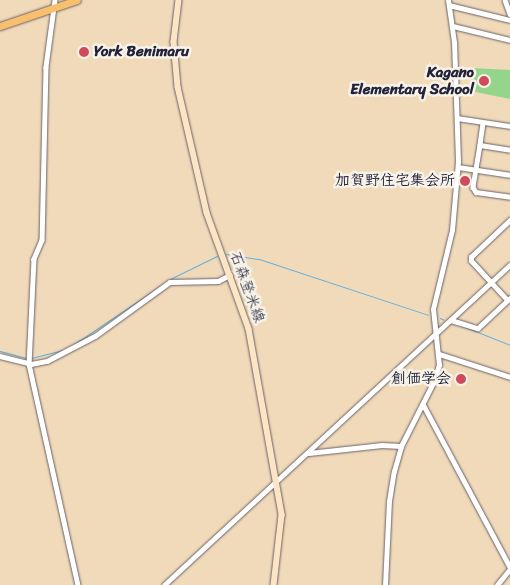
<!DOCTYPE html>
<meta charset="utf-8">
<style>
body{margin:0}
#map{position:relative;width:510px;height:585px;overflow:hidden;background:#f1daba;font-family:Sriracha,"Klee One",sans-serif}
div>[style]{position:absolute}
.green>*{inset:0;background:#94d58b}
.stream>*{height:1px;margin:-0.5px;padding:0 0.5px;transform-origin:0.5px;border-radius:0.5px;background:#63b0dc}
.roads{filter:drop-shadow(0 0 1px #6a6267) drop-shadow(0 0 1px #6a6267)}
.minor>*{height:4.5px;margin:-2.25px;padding:0 2.25px;transform-origin:2.25px;border-radius:2.25px;background:#fff}
.tertiary>*{height:5px;margin:-2.5px;padding:0 2.5px;transform-origin:2.5px;border-radius:2.5px;background:#fff}
.secondary>*{height:5.5px;margin:-2.75px;padding:0 2.75px;transform-origin:2.75px;border-radius:2.75px;background:#fce5c4}
.trunk>*{height:7px;margin:-3.5px;padding:0 3.5px;transform-origin:3.5px;border-radius:3.5px;background:#f8bf6c}
.dots>*{width:14px;height:14px;translate:-50% -50%;box-sizing:border-box;border:2px solid #f7f3e8;border-radius:50%}
span{translate:-50% -50%;white-space:nowrap;text-align:center;line-height:1.15;-webkit-text-stroke:5px #f7f3e8;paint-order:stroke}
.poi-label{font-size:15px;color:#22223b;font-weight:700}
.left{translate:0 -50%;text-align:left}
.right{translate:-100% -50%;text-align:right}
.street-label{font-size:15px;color:#22223b}
</style>
<div id="map">
<div class="green">
<i style="clip-path:polygon(471px 68px,510px 70px,510px 99px,471px 91px)"></i>
</div>
<div class="stream">
<i style="left:226px;top:254px;width:33px;rotate:9deg"></i>
<i style="left:259px;top:259px;width:178px;rotate:18.3deg"></i>
<i style="left:440px;top:318px;width:4px;rotate:27deg"></i>
<i style="left:455px;top:323px;width:59px;rotate:21.8deg"></i>
<i style="left:70px;top:347px;width:123px;rotate:-34.1deg"></i>
<i style="left:172px;top:278px;width:50px;rotate:-26.1deg"></i>
<i style="left:0;top:351px;width:28px;rotate:15deg"></i>
<i style="left:31px;top:358px;width:34px;rotate:-14deg"></i>
</div>
<div class="roads">
<div class="minor">
<i style="left:55px;top:0;width:68px;rotate:97.7deg"></i>
<i style="left:46px;top:67px;width:173px;rotate:91.3deg"></i>
<i style="left:42px;top:240px;width:21px;rotate:113deg"></i>
<i style="left:34px;top:259px;width:105px;rotate:92.7deg"></i>
<i style="left:29px;top:364px;width:226px;rotate:77.5deg"></i>
<i style="left:505px;top:0;width:15px;rotate:70deg"></i>
<i style="left:449px;top:5px;width:63px;rotate:13.8deg"></i>
<i style="left:453px;top:26px;width:59px;rotate:13.8deg"></i>
<i style="left:457px;top:118px;width:54px;rotate:8.6deg"></i>
<i style="left:483px;top:123px;width:22px;rotate:98deg"></i>
<i style="left:480px;top:145px;width:30px;rotate:9deg"></i>
<i style="left:480px;top:145px;width:43px;rotate:99.5deg"></i>
<i style="left:473px;top:187px;width:6px;rotate:59deg"></i>
<i style="left:476px;top:192px;width:34px;rotate:8deg"></i>
<i style="left:458px;top:167px;width:53px;rotate:8.7deg"></i>
<i style="left:507px;top:300px;width:53px;rotate:-132.7deg"></i>
<i style="left:471px;top:261px;width:4px;rotate:-90deg"></i>
<i style="left:471px;top:257px;width:54px;rotate:-43.5deg"></i>
<i style="left:451px;top:320px;width:28px;rotate:17deg"></i>
<i style="left:478px;top:328px;width:44px;rotate:-43.2deg"></i>
<i style="left:439px;top:354px;width:75px;rotate:17.9deg"></i>
<i style="left:0;top:356px;width:32px;rotate:14deg"></i>
<i style="left:31px;top:364px;width:16px;rotate:-11deg"></i>
<i style="left:47px;top:361px;width:54px;rotate:-27.5deg"></i>
<i style="left:95px;top:336px;width:92px;rotate:-35.8deg"></i>
<i style="left:170px;top:282px;width:48px;rotate:-1.2deg"></i>
<i style="left:218px;top:281px;width:13px;rotate:-27deg"></i>
<i style="left:423px;top:404px;width:185px;rotate:61.9deg"></i>
<i style="left:309px;top:453px;width:73px;rotate:-6.3deg"></i>
<i style="left:382px;top:445px;width:19px;rotate:3deg"></i>
<i style="left:497px;top:585px;width:21px;rotate:-51deg"></i>
</div>
<div class="tertiary">
<i style="left:164px;top:585px;width:471px;rotate:-42.8deg"></i>
<i style="left:385px;top:585px;width:84px;rotate:-87.3deg"></i>
<i style="left:389px;top:501px;width:30px;rotate:-81deg"></i>
<i style="left:394px;top:471px;width:26px;rotate:-74deg"></i>
<i style="left:401px;top:446px;width:71px;rotate:-63.1deg"></i>
<i style="left:433px;top:383px;width:19px;rotate:-72deg"></i>
<i style="left:439px;top:365px;width:56px;rotate:-96.1deg"></i>
<i style="left:433px;top:309px;width:81px;rotate:-76.5deg"></i>
<i style="left:452px;top:230px;width:69px;rotate:-85deg"></i>
<i style="left:458px;top:161px;width:119px;rotate:-91.9deg"></i>
<i style="left:454px;top:42px;width:42px;rotate:-98.1deg"></i>
</div>
<div class="secondary">
<i style="left:179px;top:0;width:42px;rotate:96.8deg"></i>
<i style="left:174px;top:42px;width:45px;rotate:84.9deg"></i>
<i style="left:178px;top:87px;width:129px;rotate:77deg"></i>
<i style="left:207px;top:213px;width:123px;rotate:70.1deg"></i>
<i style="left:249px;top:329px;width:189px;rotate:79.9deg"></i>
<i style="left:282px;top:515px;width:70px;rotate:96.5deg"></i>
</div>
<div class="trunk">
<i style="left:0;top:26px;width:81px;rotate:-18.7deg"></i>
</div>
</div>
<div class="dots">
<i style="left:84px;top:52px;background:#d1495b"></i>
<i style="left:484px;top:81px;background:#d1495b"></i>
<i style="left:465px;top:181px;background:#d1495b"></i>
<i style="left:461px;top:379px;background:#d1495b"></i>
</div>
<div class="poi-label">
<span class="left" style="left:94px;top:52px">York Benimaru</span>
<span class="right" style="left:474px;top:81px">Kagano<br>Elementary School</span>
<span class="right" style="left:455px;top:181px">加賀野住宅集会所</span>
<span class="right" style="left:451px;top:379px">創価学会</span>
</div>
<div class="street-label">
<span style="left:247px;top:287px;rotate:70deg">石森登米線</span>
</div>
</div>
